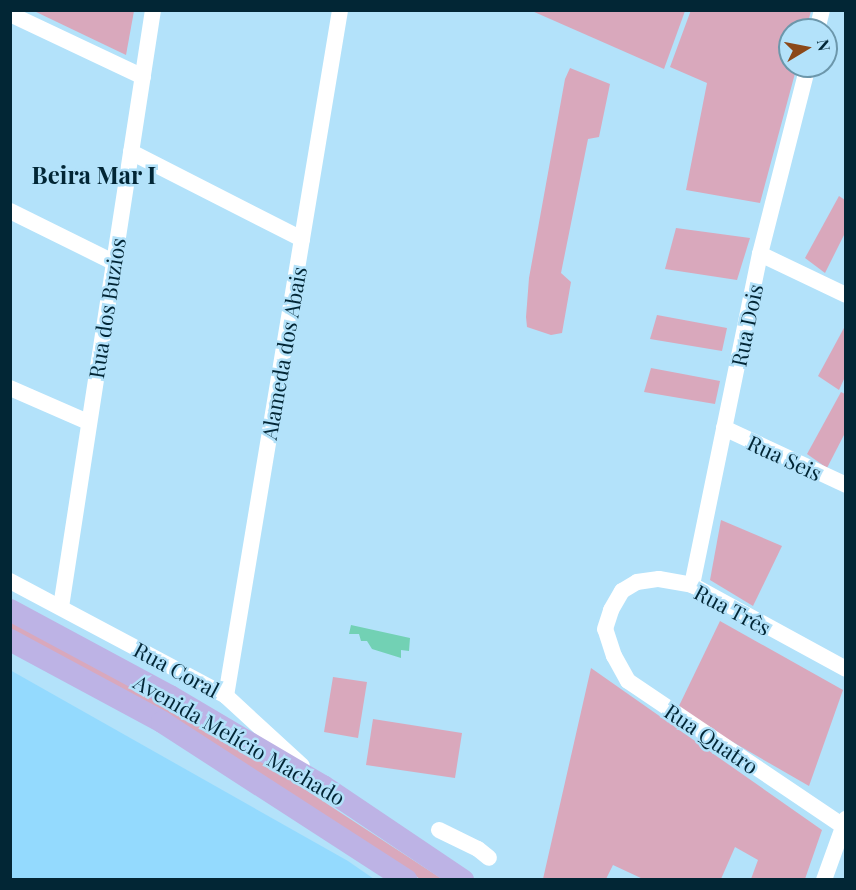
<!DOCTYPE html>
<meta charset="utf-8">
<style>
body{margin:0}
#map{position:relative;width:856px;height:890px;overflow:hidden;background:#b3e2fa;font-family:"Playfair Display",serif}
div>[style]{position:absolute}
.built>*{inset:0;background:#94dafe}
.green>*{inset:0;background:#d9a8bc}
.water>*{inset:0;background:#72d1b4}
.minor>*{height:16px;margin:-8px;padding:0 8px;transform-origin:8px;border-radius:8px;background:#fff}
.major>*{height:22px;margin:-11px;padding:0 11px;transform-origin:11px;border-radius:11px;background:#bdb3e5}
span{translate:-50% -50%;white-space:nowrap;text-align:center;line-height:1.15;-webkit-text-stroke:5px #b3e2fa;paint-order:stroke}
.street-label{font-size:21px;color:#022635}
.quarter-label{font-size:24px;color:#022635;font-weight:700}
.frame{position:absolute;inset:0;border:12px solid #022635;pointer-events:none}
.north{position:absolute;left:778px;top:18px;width:60px;height:60px;box-sizing:border-box;background:#b3e2fa;border:2px solid #6c97ab;border-radius:50%;rotate:80deg;font-size:16px;font-weight:700;line-height:24px;text-align:center;color:#022635}
.north::after{content:'';display:block;margin:auto;width:21px;height:27px;background:#8b4819;clip-path:polygon(50% 0,100% 100%,50% 72%,0 100%)}
</style>
<div id="map">
<div class="built">
<i style="clip-path:polygon(10px 670px,348px 861px,374px 879px,11px 879px)"></i>
</div>
<div class="green">
<i style="clip-path:polygon(691px 10px,811px 11px,806px 30px,790px 30px,790px 66px,797px 66px,760px 203px,686px 190px,707px 83px,670px 67px)"></i>
<i style="clip-path:polygon(34px 11px,134px 11px,126px 55px)"></i>
<i style="clip-path:polygon(532px 11px,685px 11px,664px 69px)"></i>
<i style="clip-path:polygon(570px 68px,610px 84px,599px 137px,588px 139px,561px 273px,571px 282px,562px 333px,551px 335px,527px 327px,526px 317px,529px 278px,565px 79px)"></i>
<i style="clip-path:polygon(839px 196px,845px 200px,845px 233px,825px 273px,805px 258px)"></i>
<i style="clip-path:polygon(676px 228px,750px 238px,737px 280px,665px 269px)"></i>
<i style="clip-path:polygon(657px 315px,727px 328px,722px 351px,650px 339px)"></i>
<i style="clip-path:polygon(845px 326px,845px 377px,839px 390px,818px 376px)"></i>
<i style="clip-path:polygon(651px 368px,720px 381px,715px 404px,644px 392px)"></i>
<i style="clip-path:polygon(841px 392px,845px 394px,845px 433px,827px 468px,807px 454px)"></i>
<i style="clip-path:polygon(721px 520px,782px 546px,753px 606px,710px 580px)"></i>
<i style="clip-path:polygon(10px 619px,211px 728px,442px 879px,420px 879px,374px 848px,11px 633px)"></i>
<i style="clip-path:polygon(720px 621px,843px 690px,809px 786px,677px 710px)"></i>
<i style="clip-path:polygon(591px 668px,822px 830px,805px 879px,751px 879px,758px 860px,735px 847px,721px 879px,643px 879px,613px 865px,606px 879px,543px 879px)"></i>
<i style="clip-path:polygon(333px 677px,367px 682px,358px 738px,324px 732px)"></i>
<i style="clip-path:polygon(373px 719px,462px 733px,455px 778px,366px 765px)"></i>
</div>
<div class="water">
<i style="clip-path:polygon(351px 625px,410px 638px,409px 651px,401px 650px,401px 658px,372px 649px,367px 641px,361px 641px,359px 634px,349px 634px)"></i>
</div>
<div class="minor">
<i style="left:10px;top:14px;width:147px;rotate:25.3deg"></i>
<i style="left:817px;top:30px;width:21px;rotate:-76deg"></i>
<i style="left:131px;top:152px;width:192px;rotate:27deg"></i>
<i style="left:10px;top:211px;width:115px;rotate:26.3deg"></i>
<i style="left:760px;top:254px;width:95px;rotate:25.5deg"></i>
<i style="left:10px;top:388px;width:85px;rotate:23.6deg"></i>
<i style="left:724px;top:428px;width:135px;rotate:25deg"></i>
<i style="left:10px;top:581px;width:245px;rotate:28deg"></i>
<i style="left:226px;top:696px;width:103px;rotate:42.6deg"></i>
<i style="left:692px;top:585px;width:338px;rotate:-78.4deg"></i>
<i style="left:760px;top:254px;width:194px;rotate:-75.7deg"></i>
<i style="left:61px;top:607px;width:604px;rotate:-81.24deg"></i>
<i style="left:226px;top:696px;width:695px;rotate:-80.56deg"></i>
<i style="left:843px;top:826px;width:259px;rotate:-146deg"></i>
<i style="left:628px;top:681px;width:29px;rotate:-119deg"></i>
<i style="left:614px;top:656px;width:28px;rotate:-108deg"></i>
<i style="left:605px;top:629px;width:20px;rotate:-72deg"></i>
<i style="left:611px;top:610px;width:22px;rotate:-60deg"></i>
<i style="left:622px;top:591px;width:17px;rotate:-31deg"></i>
<i style="left:637px;top:582px;width:22px;rotate:-8deg"></i>
<i style="left:659px;top:579px;width:34px;rotate:10deg"></i>
<i style="left:692px;top:585px;width:175px;rotate:28.6deg"></i>
<i style="left:439px;top:830px;width:43px;rotate:26deg"></i>
<i style="left:478px;top:849px;width:14px;rotate:39deg"></i>
<i style="left:824px;top:880px;width:65px;rotate:-70.2deg"></i>
</div>
<div class="major">
<i style="left:10px;top:610px;width:182px;rotate:28.3deg"></i>
<i style="left:170px;top:696px;width:178px;rotate:30.5deg"></i>
<i style="left:323px;top:786px;width:169px;rotate:33.9deg"></i>
<i style="left:10px;top:640px;width:173px;rotate:28.3deg"></i>
<i style="left:162px;top:722px;width:291px;rotate:32.9deg"></i>
</div>
<div class="street-label">
<span style="left:106px;top:308px;rotate:-81deg">Rua dos Buzios</span>
<span style="left:746px;top:325px;rotate:-78deg">Rua Dois</span>
<span style="left:283px;top:353px;rotate:-80deg">Alameda dos Abais</span>
<span style="left:785px;top:457px;rotate:25deg">Rua Seis</span>
<span style="left:733px;top:609px;rotate:28deg">Rua Três</span>
<span style="left:177px;top:669px;rotate:28deg">Rua Coral</span>
<span style="left:712px;top:738px;rotate:34deg">Rua Quatro</span>
<span style="left:240px;top:739px;rotate:30deg">Avenida Melício Machado</span>
</div>
<div class="quarter-label">
<span style="left:94px;top:175px">Beira Mar I</span>
</div>
<div class="frame"></div>
<div class="north">N</div>
</div>
